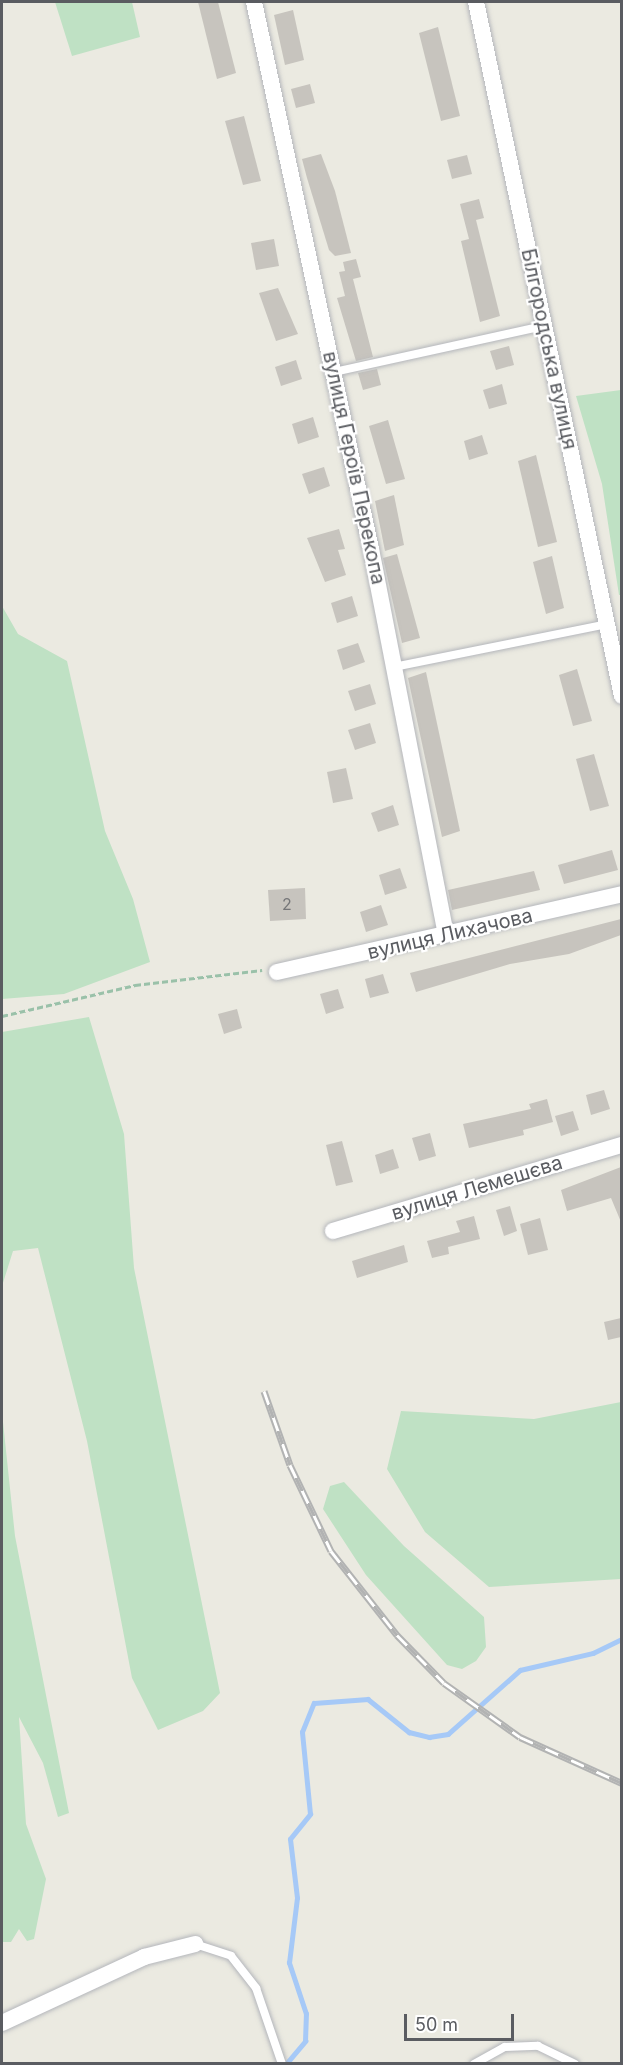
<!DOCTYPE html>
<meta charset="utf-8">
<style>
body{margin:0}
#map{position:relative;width:623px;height:2065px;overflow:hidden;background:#ebeae1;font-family:Inter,sans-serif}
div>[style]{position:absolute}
.green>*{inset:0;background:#bfe1c4}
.stream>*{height:4.5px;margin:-2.25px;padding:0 2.25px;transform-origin:2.25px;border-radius:2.25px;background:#a6c9f7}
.building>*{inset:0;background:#c7c4be}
.path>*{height:3px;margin-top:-1.5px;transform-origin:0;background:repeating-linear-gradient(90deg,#9ac1a9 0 6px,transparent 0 9px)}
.roads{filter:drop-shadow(0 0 2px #b4b6bb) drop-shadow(0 0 2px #b4b6bb)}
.lane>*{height:8px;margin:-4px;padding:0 4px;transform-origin:4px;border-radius:4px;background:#fff}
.street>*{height:16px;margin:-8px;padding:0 8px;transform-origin:8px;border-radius:8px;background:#fff}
.rail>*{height:7px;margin-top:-3.5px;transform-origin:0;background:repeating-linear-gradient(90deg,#fff 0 14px,#b2b3b3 0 28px);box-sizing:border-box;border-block:2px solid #b2b3b3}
span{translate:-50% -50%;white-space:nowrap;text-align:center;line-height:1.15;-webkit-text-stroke:4.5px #fff;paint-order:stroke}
.number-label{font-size:16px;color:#757678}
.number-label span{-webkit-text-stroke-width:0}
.street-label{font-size:20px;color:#5a5c61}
.frame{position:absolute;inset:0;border:3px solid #5a5c61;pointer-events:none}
.scale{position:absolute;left:404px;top:2014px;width:110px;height:27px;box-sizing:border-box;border:3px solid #5a5c61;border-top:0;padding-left:8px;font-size:18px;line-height:21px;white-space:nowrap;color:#5a5c61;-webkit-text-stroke:4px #fff;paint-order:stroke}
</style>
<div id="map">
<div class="green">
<i style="clip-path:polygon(55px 2px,132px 2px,140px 37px,72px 56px)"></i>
<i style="clip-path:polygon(621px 390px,622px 595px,619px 595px,602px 484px,576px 396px)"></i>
<i style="clip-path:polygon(2px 606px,18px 634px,67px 661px,105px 831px,133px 899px,150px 962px,64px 994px,2px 999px)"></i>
<i style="clip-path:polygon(89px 1017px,124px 1134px,134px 1268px,220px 1693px,203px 1711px,158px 1730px,132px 1678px,87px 1441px,38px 1248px,13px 1251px,2px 1286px,2px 1032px)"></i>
<i style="clip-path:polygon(621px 1402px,621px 1579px,489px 1587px,425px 1532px,387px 1469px,401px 1411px,534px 1419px)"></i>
<i style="clip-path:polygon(3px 1422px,15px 1536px,69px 1813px,58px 1817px,43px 1763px,19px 1717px,26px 1824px,46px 1879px,34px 1939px,27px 1941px,19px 1929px,11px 1942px,2px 1942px)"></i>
<i style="clip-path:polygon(344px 1482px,404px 1546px,484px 1617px,486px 1647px,476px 1661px,462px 1669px,447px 1665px,366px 1575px,323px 1509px,330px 1486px)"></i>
</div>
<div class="stream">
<i style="left:286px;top:2064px;width:30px;rotate:-50deg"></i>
<i style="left:305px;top:2041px;width:27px;rotate:-88deg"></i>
<i style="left:306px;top:2014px;width:54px;rotate:-108.4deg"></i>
<i style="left:289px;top:1963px;width:65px;rotate:-83deg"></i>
<i style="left:297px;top:1898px;width:59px;rotate:-96.8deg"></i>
<i style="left:290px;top:1839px;width:32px;rotate:-51deg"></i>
<i style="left:310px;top:1814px;width:82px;rotate:-95.6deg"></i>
<i style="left:302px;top:1732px;width:31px;rotate:-68deg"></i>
<i style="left:314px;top:1703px;width:54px;rotate:-4.2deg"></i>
<i style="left:368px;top:1699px;width:53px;rotate:38.8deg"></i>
<i style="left:409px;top:1732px;width:21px;rotate:14deg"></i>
<i style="left:429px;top:1737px;width:19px;rotate:-9deg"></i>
<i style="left:448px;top:1734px;width:96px;rotate:-41.6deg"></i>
<i style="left:520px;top:1670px;width:75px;rotate:-13.1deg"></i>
<i style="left:593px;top:1653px;width:32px;rotate:-26deg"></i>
</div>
<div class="building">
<i style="clip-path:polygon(198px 2px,218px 2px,236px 73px,217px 79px)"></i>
<i style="clip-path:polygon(293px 10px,304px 60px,285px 65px,274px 15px)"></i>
<i style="clip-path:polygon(438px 27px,460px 116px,441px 121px,419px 33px)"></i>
<i style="clip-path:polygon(310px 84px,315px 103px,296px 108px,291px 89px)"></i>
<i style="clip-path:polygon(244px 116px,261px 181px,243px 185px,225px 121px)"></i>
<i style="clip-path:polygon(321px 154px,335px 191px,351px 253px,335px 256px,329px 250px,307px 178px,302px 159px)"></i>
<i style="clip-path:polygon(467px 155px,472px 174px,452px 179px,447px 160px)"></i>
<i style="clip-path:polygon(479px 199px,484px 218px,476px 220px,500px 316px,480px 322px,461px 241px,469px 239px,460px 204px)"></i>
<i style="clip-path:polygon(274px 239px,279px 266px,256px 270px,251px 243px)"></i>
<i style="clip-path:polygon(356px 259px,361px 277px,353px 279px,373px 357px,356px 361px,337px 298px,345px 296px,339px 272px,345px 271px,343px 262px)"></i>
<i style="clip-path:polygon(278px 288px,298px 334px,276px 341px,259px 293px)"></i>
<i style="clip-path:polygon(509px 346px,514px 365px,496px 370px,490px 351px)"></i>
<i style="clip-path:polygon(296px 360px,302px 379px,281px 386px,275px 367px)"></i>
<i style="clip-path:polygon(377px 369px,381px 385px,363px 390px,358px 373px)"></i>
<i style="clip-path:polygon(502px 384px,507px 404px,489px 409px,483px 390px)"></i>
<i style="clip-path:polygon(313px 417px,319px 437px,298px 444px,292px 424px)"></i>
<i style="clip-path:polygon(388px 420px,405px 479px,386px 484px,369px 426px)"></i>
<i style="clip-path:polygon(482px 435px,488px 454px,469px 460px,464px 441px)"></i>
<i style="clip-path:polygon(536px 455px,557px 542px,538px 547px,518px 461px)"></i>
<i style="clip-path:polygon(324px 467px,330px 486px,309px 494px,302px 474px)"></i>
<i style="clip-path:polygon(394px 495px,404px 545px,385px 551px,375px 501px)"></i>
<i style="clip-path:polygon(339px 529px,345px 549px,338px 550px,346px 575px,325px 582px,307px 538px)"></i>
<i style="clip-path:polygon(397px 554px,420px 638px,402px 643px,383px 558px)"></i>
<i style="clip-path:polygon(552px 556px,564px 608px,546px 614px,533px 562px)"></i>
<i style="clip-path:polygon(352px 596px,358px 616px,337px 623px,331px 603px)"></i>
<i style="clip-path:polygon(358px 643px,365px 662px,343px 670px,337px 650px)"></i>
<i style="clip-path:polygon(577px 669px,592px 721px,573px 726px,559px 675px)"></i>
<i style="clip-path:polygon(426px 672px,460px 831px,442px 837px,408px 678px)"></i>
<i style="clip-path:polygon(370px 684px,376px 704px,355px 711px,348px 691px)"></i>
<i style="clip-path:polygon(370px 723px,376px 743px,355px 750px,348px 730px)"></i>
<i style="clip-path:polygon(594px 754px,609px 806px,590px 811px,576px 759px)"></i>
<i style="clip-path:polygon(346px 768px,353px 799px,333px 803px,327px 772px)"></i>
<i style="clip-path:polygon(393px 805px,399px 825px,378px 832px,371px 813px)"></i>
<i style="clip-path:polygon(612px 850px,618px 870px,564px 884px,558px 865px)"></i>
<i style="clip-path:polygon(400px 868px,407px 888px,385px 895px,379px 875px)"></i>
<i style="clip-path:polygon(534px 871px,540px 890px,452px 910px,448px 890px)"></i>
<i style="clip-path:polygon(305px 888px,306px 919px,270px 921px,268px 890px)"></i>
<i style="clip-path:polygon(381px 905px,388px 925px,366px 932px,360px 912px)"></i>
<i style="clip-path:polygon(621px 919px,621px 935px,569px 954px,510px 964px,416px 992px,410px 973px)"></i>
<i style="clip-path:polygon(383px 974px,389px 993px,370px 998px,365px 979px)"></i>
<i style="clip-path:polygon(338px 989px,344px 1008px,326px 1014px,320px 994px)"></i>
<i style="clip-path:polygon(237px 1009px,242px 1028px,224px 1034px,218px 1014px)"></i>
<i style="clip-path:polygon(604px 1090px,610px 1109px,591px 1115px,586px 1095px)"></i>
<i style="clip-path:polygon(547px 1099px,553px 1122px,523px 1130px,524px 1135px,469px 1148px,463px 1124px,531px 1109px,529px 1104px)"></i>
<i style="clip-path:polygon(573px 1111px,579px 1130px,561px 1136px,555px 1116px)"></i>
<i style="clip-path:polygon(430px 1133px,436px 1156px,419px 1161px,412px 1138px)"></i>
<i style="clip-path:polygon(342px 1141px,353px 1182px,336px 1186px,326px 1145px)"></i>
<i style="clip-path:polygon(393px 1149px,399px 1168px,380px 1174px,375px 1155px)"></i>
<i style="clip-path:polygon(621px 1167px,621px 1222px,611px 1198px,567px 1211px,561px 1190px)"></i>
<i style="clip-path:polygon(510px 1206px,517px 1231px,504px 1236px,496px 1210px)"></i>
<i style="clip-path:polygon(474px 1216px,480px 1239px,448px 1247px,449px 1254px,432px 1258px,427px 1241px,460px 1232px,456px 1221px)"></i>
<i style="clip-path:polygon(540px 1218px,548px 1250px,528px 1255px,520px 1224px)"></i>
<i style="clip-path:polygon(404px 1245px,408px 1262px,357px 1278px,352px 1261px)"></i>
<i style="clip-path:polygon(621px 1318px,621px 1337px,608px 1340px,604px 1322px)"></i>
</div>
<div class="path">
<i style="left:2px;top:1016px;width:137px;rotate:-13.1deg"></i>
<i style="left:135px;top:985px;width:128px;rotate:-6.7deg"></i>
</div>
<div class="roads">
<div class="lane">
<i style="left:334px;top:372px;width:215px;rotate:-12.4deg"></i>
<i style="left:394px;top:667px;width:217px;rotate:-11.4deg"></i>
<i style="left:195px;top:1944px;width:38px;rotate:18deg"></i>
<i style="left:231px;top:1956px;width:41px;rotate:52deg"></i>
<i style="left:256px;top:1988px;width:80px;rotate:71.1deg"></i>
<i style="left:474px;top:2064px;width:35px;rotate:-29deg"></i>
<i style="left:505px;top:2047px;width:33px;rotate:-2deg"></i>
<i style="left:538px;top:2046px;width:41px;rotate:25.9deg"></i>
</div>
<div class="street">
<i style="left:254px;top:2px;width:559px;rotate:77.93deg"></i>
<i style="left:371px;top:549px;width:393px;rotate:79deg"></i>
<i style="left:476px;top:2px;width:709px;rotate:78.12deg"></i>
<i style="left:277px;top:972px;width:354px;rotate:-12.7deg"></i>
<i style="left:333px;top:1231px;width:302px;rotate:-16.6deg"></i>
<i style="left:2px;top:2023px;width:157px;rotate:-24.9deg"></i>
<i style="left:144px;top:1957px;width:53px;rotate:-14.3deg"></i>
</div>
</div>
<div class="rail">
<i style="left:264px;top:1391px;width:78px;rotate:70.6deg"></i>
<i style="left:290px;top:1465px;width:95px;rotate:64.5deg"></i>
<i style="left:331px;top:1551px;width:107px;rotate:51.8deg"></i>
<i style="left:397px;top:1635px;width:67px;rotate:45.6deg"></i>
<i style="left:444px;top:1683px;width:93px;rotate:35.4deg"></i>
<i style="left:520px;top:1737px;width:112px;rotate:24.3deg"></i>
</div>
<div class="number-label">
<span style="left:287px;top:904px">2</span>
</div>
<div class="street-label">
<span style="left:549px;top:349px;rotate:78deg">Білгородська вулиця</span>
<span style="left:354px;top:468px;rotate:78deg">вулиця Героїв Перекопа</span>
<span style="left:450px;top:934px;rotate:-13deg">вулиця Лихачова</span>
<span style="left:477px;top:1188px;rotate:-17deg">вулиця Лемешєва</span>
</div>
<div class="frame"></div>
<div class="scale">50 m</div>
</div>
